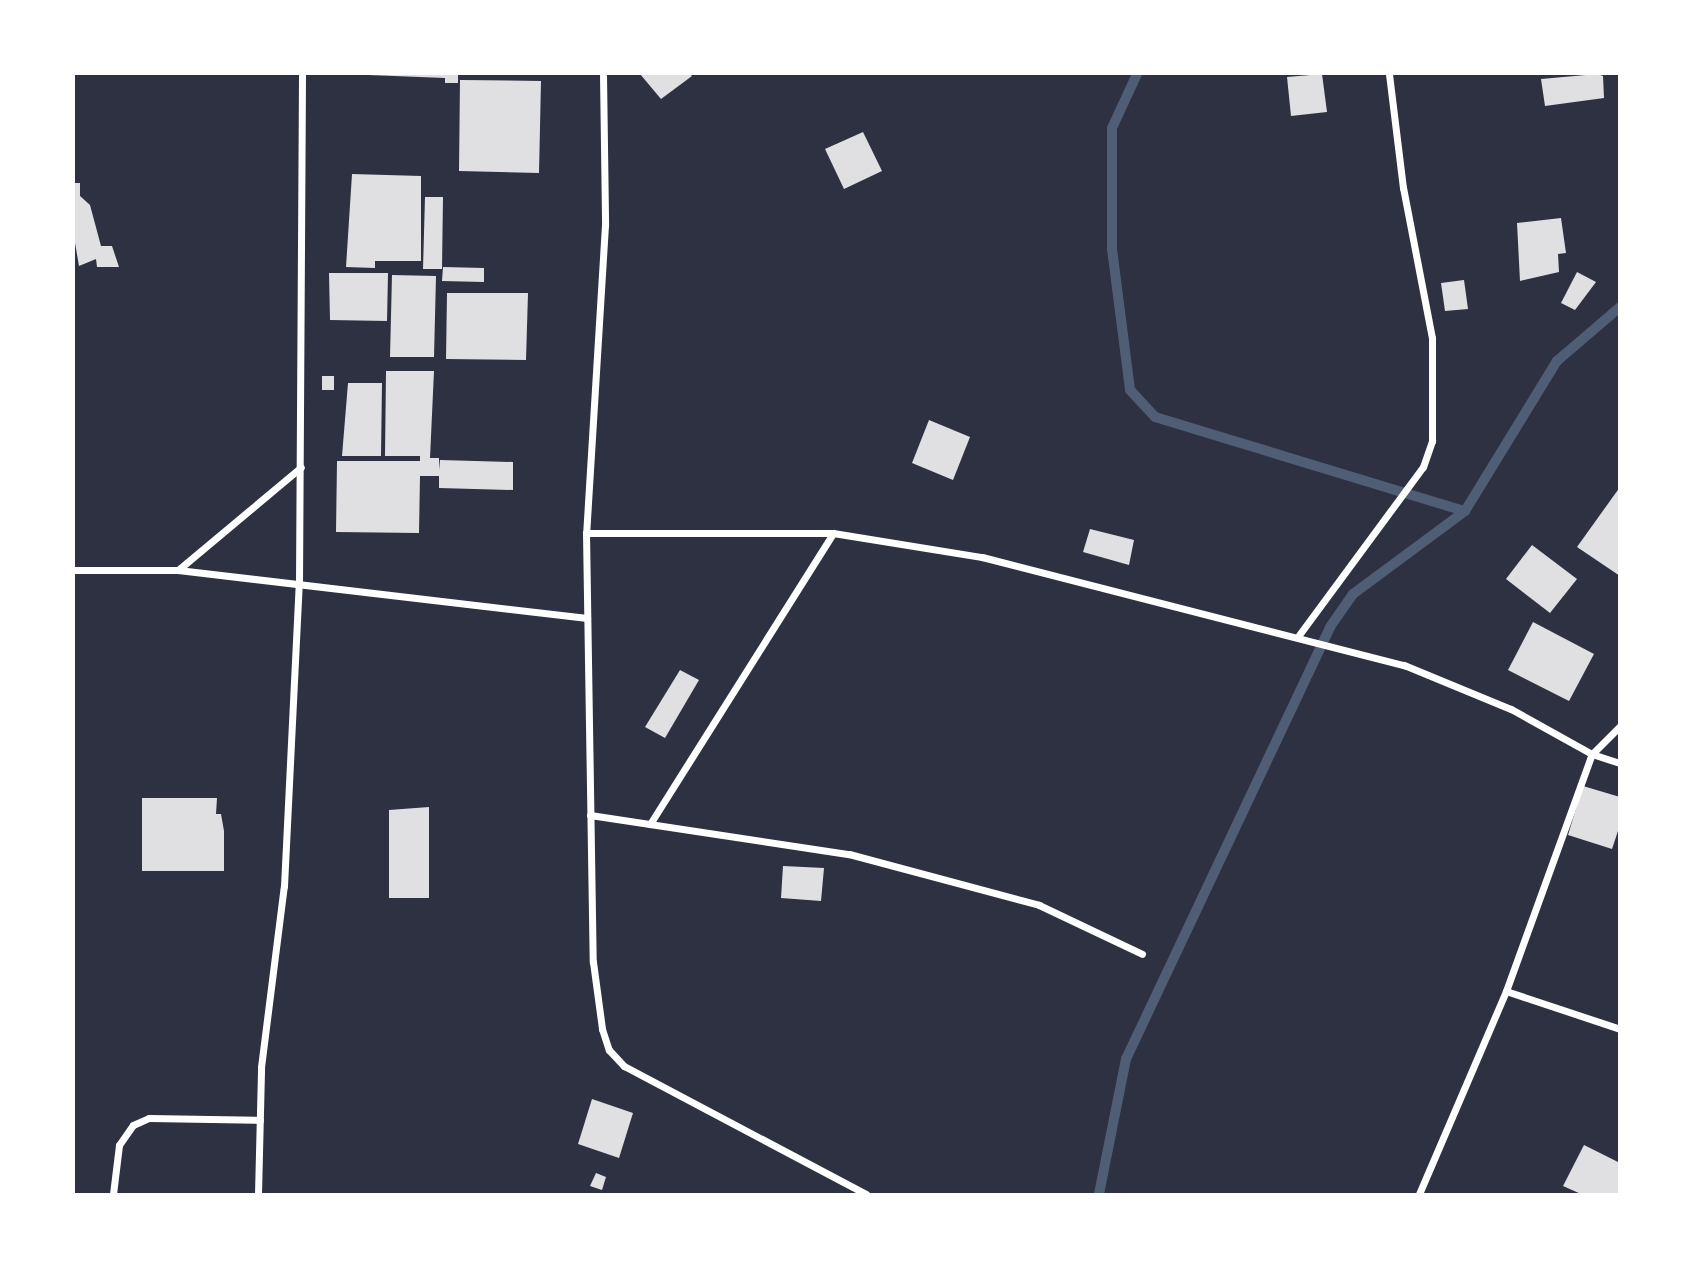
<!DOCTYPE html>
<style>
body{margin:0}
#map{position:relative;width:1693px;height:1268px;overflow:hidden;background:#2d3142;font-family:Poppins,sans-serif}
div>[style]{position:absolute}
.stream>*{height:10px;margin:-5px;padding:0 5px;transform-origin:5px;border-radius:5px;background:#4f5d75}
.building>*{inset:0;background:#e0e0e3}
.minor>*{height:7px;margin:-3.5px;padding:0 3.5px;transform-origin:3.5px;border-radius:3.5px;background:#fff}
span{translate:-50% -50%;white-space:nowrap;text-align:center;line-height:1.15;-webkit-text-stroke:5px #fff;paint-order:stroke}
.frame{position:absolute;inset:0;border:75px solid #fff;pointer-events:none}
</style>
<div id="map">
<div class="stream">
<i style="left:1137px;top:74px;width:60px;rotate:114.8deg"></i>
<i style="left:1112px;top:128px;width:121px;rotate:90deg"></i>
<i style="left:1112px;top:249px;width:142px;rotate:82.7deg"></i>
<i style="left:1130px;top:390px;width:37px;rotate:47deg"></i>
<i style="left:1155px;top:417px;width:324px;rotate:16.9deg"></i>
<i style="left:1099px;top:1194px;width:138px;rotate:-78.7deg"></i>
<i style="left:1126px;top:1059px;width:478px;rotate:-64.7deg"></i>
<i style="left:1330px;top:627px;width:40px;rotate:-55.1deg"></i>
<i style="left:1353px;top:594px;width:139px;rotate:-36.5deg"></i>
<i style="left:1465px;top:511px;width:176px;rotate:-58.5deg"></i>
<i style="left:1557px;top:361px;width:83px;rotate:-40.6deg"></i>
</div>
<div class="building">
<i style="clip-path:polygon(343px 74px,458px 74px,458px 83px,445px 83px,445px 78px)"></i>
<i style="clip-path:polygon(640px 74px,690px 74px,692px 76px,661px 99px)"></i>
<i style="clip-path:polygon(1322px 74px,1327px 112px,1291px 116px,1287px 77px)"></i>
<i style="clip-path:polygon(1597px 74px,1603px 76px,1604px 98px,1545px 106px,1541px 79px)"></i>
<i style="clip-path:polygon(460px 80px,541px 81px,539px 173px,459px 171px)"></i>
<i style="clip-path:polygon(863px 132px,882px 171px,844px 189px,825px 149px)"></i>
<i style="clip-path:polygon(352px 174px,421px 176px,421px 261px,375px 261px,375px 268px,346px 267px)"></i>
<i style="clip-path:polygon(74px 183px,80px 183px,80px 196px,90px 205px,101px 246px,112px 246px,119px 267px,97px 267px,96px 259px,79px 266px,74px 237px)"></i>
<i style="clip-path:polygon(425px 197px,443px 197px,442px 269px,423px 269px)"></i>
<i style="clip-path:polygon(1561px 218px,1566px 253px,1558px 254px,1559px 272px,1520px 281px,1517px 223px)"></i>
<i style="clip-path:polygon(443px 267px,484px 268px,484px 282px,442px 281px)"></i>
<i style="clip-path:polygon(1577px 272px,1596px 282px,1575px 310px,1561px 303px)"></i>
<i style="clip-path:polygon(329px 273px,388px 273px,387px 321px,330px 320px)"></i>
<i style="clip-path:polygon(392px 275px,436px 276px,434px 357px,390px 357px)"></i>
<i style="clip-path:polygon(1464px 280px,1468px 309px,1445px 311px,1441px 283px)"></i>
<i style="clip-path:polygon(447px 293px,528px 293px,526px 360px,446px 359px)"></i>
<i style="clip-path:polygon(386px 371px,434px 371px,430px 458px,439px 458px,439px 470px,440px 460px,513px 462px,513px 490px,439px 488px,439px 476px,420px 476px,419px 533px,336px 532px,337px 461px,420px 461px,420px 456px,385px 456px)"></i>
<i style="clip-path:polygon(322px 376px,334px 376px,334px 390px,322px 390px)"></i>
<i style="clip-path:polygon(348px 383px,382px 383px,381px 456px,342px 456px)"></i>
<i style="clip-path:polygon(929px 420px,970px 437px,953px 480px,912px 463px)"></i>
<i style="clip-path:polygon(1620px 487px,1620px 576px,1577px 547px)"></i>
<i style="clip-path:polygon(1090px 529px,1134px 540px,1129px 565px,1083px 552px)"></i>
<i style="clip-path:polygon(1532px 545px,1577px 579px,1550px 613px,1506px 579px)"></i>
<i style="clip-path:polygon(1533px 622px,1594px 654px,1569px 701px,1508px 670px)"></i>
<i style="clip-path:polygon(680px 670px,699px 680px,665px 738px,645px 727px)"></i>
<i style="clip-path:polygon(1583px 786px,1620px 797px,1620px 825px,1612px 849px,1568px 835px)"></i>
<i style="clip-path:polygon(142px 798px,217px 798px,216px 814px,221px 814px,224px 831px,224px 871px,142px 871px)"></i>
<i style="clip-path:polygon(429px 807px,429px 898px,389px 898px,389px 810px)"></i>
<i style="clip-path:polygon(783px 866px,824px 868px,821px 901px,781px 898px)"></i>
<i style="clip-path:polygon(592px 1099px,633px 1113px,619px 1158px,578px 1144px)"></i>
<i style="clip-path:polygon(1584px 1145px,1620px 1163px,1620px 1194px,1581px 1194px,1563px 1186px)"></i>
<i style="clip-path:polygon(596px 1173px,606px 1177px,602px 1190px,590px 1186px)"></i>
</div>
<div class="minor">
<i style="left:603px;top:74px;width:151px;rotate:89.2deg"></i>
<i style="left:605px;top:225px;width:309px;rotate:93.5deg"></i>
<i style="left:586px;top:533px;width:429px;rotate:89.1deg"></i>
<i style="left:593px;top:962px;width:68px;rotate:82.3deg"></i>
<i style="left:602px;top:1029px;width:22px;rotate:72deg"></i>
<i style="left:609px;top:1050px;width:22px;rotate:47deg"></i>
<i style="left:624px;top:1066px;width:274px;rotate:27.9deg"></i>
<i style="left:586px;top:533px;width:247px"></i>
<i style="left:833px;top:533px;width:151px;rotate:9.2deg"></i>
<i style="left:982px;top:557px;width:436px;rotate:14.4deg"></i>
<i style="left:1404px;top:665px;width:116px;rotate:22.4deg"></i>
<i style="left:1511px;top:709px;width:93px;rotate:29.1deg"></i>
<i style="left:1592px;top:754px;width:29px;rotate:18deg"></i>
<i style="left:74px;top:570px;width:104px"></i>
<i style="left:178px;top:570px;width:412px;rotate:6.7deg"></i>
<i style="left:178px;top:570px;width:160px;rotate:-39.9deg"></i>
<i style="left:1299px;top:635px;width:209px;rotate:-53.6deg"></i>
<i style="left:1423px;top:467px;width:28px;rotate:-71deg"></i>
<i style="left:1432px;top:441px;width:103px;rotate:-90deg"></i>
<i style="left:1432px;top:338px;width:153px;rotate:-100.9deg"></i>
<i style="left:1403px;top:188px;width:115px;rotate:-97deg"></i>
<i style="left:590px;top:815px;width:262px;rotate:8.6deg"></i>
<i style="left:849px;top:854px;width:197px;rotate:15deg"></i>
<i style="left:1039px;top:905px;width:114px;rotate:25.4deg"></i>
<i style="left:650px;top:824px;width:344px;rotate:-57.8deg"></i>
<i style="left:1506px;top:991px;width:120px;rotate:18.4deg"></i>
<i style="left:113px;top:1194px;width:49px;rotate:-83deg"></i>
<i style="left:119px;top:1145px;width:24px;rotate:-55deg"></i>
<i style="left:133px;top:1125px;width:17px;rotate:-24deg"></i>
<i style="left:149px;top:1118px;width:111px;rotate:1deg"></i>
<i style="left:258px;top:1194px;width:127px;rotate:-88.6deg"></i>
<i style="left:261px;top:1067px;width:182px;rotate:-82.8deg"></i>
<i style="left:284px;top:886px;width:303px;rotate:-87.2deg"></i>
<i style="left:299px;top:583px;width:509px;rotate:-89.66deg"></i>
<i style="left:1419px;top:1194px;width:221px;rotate:-66.8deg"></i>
<i style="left:1506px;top:991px;width:252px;rotate:-70.1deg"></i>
<i style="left:1592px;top:754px;width:40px;rotate:-45deg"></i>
</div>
<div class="frame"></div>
</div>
